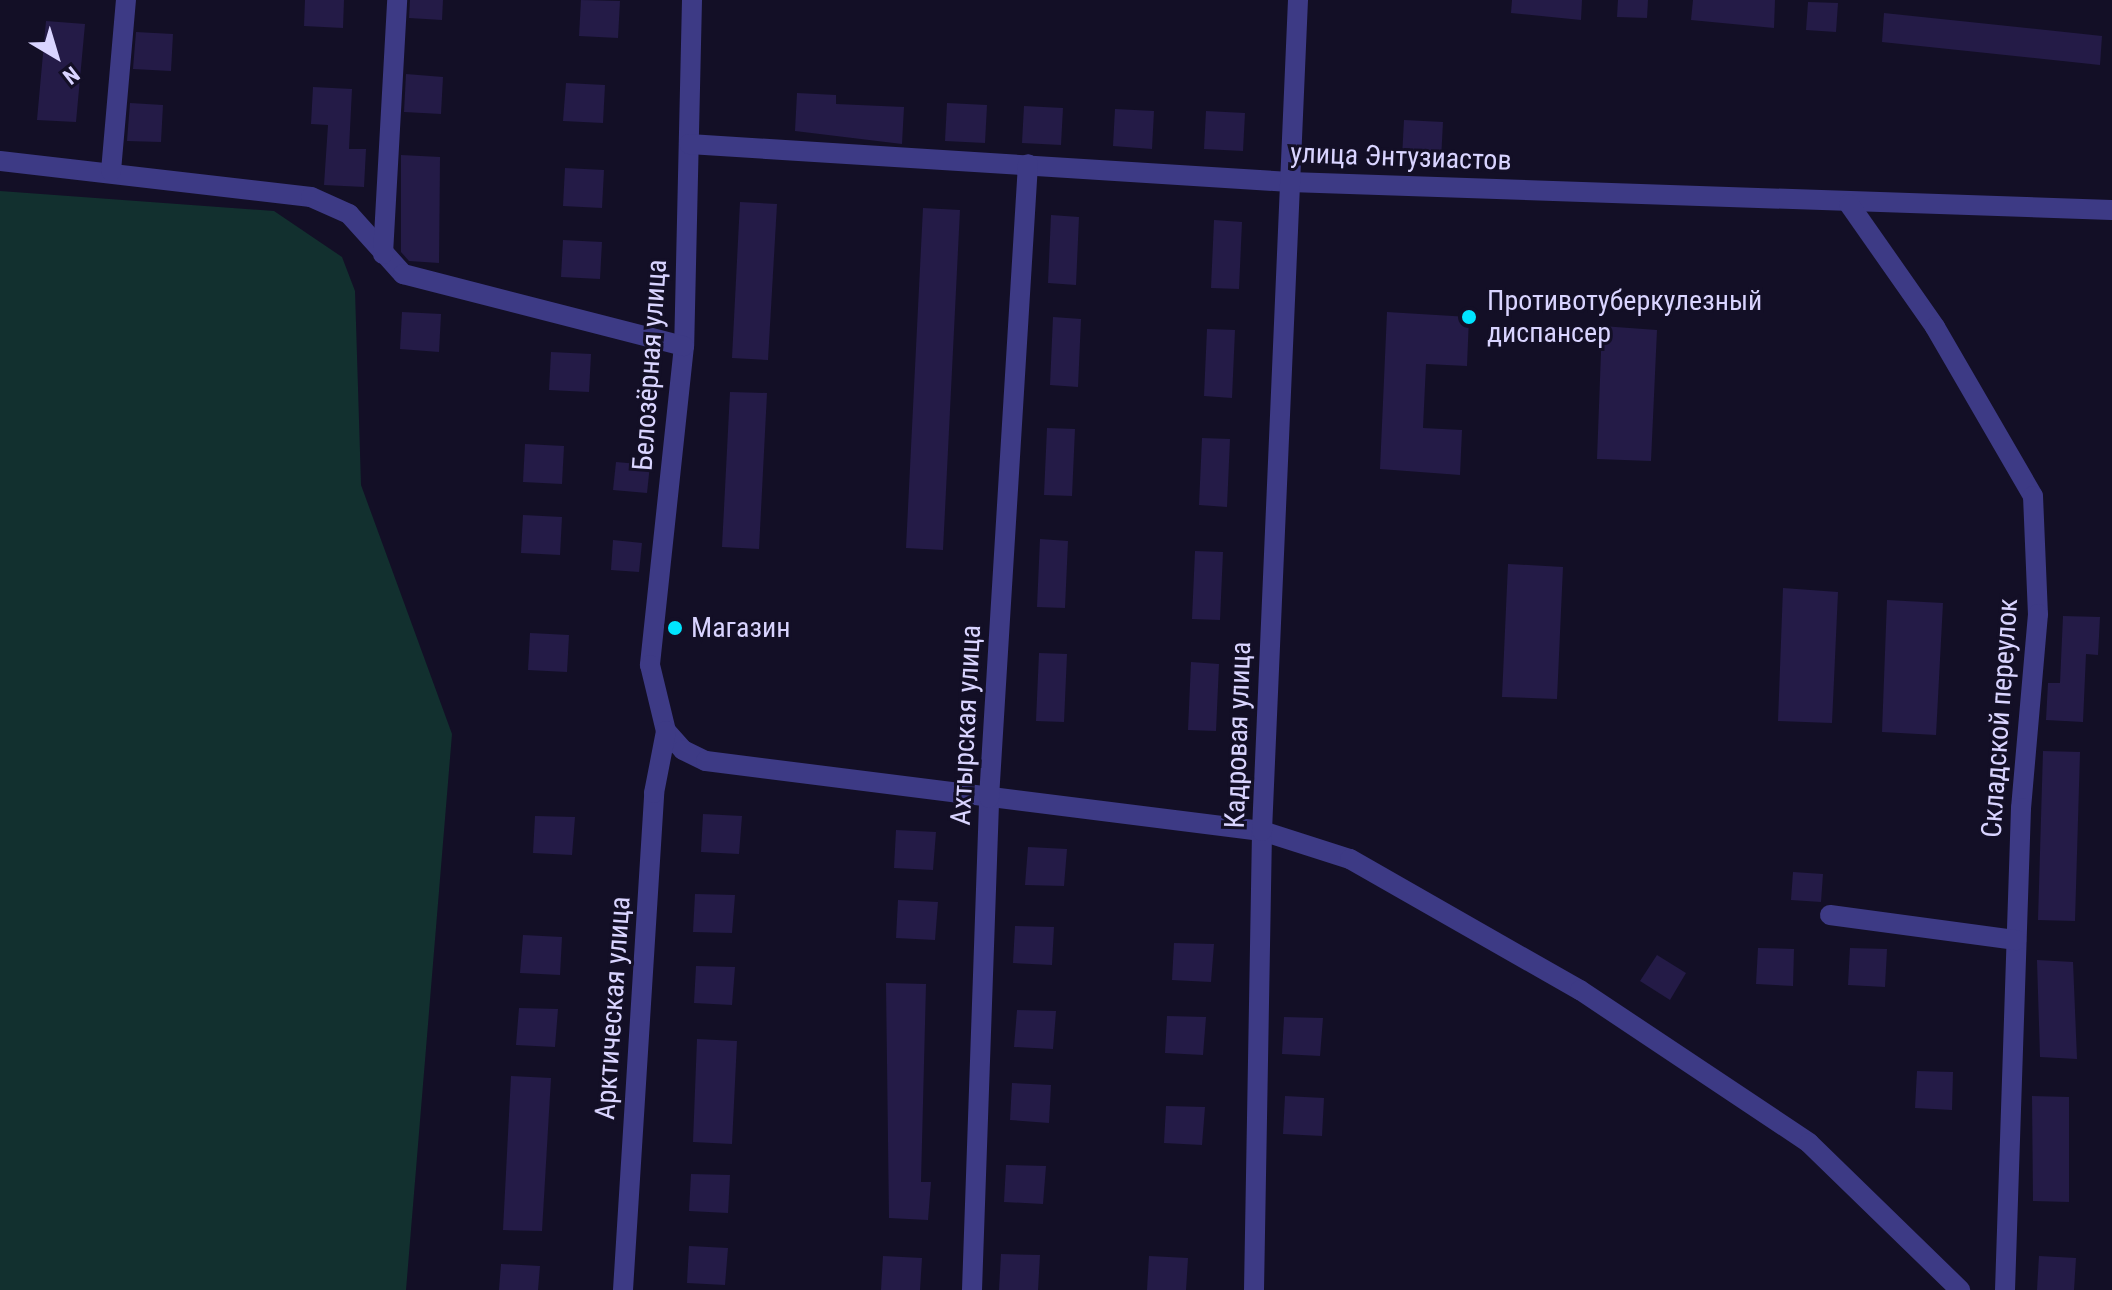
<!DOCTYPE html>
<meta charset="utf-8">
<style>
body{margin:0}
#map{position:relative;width:2112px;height:1290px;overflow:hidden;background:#130f26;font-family:"Roboto Condensed",sans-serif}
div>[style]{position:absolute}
.green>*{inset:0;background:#12302f}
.building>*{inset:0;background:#241b47}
.street>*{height:20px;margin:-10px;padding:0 10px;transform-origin:10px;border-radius:10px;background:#3d3a85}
.dots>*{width:22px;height:22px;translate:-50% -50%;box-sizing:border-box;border:4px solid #130f26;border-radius:50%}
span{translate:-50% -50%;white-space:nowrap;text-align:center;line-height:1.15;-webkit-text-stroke:6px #130f26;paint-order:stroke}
.street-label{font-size:28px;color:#d9d4ff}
.poi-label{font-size:28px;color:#d9d4ff}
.left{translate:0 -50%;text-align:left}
.north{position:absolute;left:16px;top:16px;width:80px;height:80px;-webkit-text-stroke:6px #130f26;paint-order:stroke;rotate:142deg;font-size:22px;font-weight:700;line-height:32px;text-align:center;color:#d9d4ff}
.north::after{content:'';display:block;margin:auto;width:28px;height:36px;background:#d9d4ff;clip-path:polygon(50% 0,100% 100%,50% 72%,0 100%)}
</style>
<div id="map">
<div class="green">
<i style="clip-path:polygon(0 191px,274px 211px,342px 257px,355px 291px,361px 485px,452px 734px,406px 1290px,0 1290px)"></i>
</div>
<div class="building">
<i style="clip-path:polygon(305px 0,344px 0,343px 28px,304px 26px)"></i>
<i style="clip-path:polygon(410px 0,443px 0,442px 20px,409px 18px)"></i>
<i style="clip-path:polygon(581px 0,620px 1px,618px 38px,579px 36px)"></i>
<i style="clip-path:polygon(1512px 0,1582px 0,1581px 20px,1511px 13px)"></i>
<i style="clip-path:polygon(1618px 0,1648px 0,1647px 18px,1617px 17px)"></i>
<i style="clip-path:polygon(1693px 0,1775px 0,1774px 28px,1691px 20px)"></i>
<i style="clip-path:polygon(1808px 2px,1838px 3px,1836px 32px,1806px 30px)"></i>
<i style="clip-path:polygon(1884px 13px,2102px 36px,2100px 65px,1882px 42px)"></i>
<i style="clip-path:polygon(46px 21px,85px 24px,76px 122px,37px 120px)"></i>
<i style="clip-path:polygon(136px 32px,173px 34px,171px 71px,133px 69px)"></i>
<i style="clip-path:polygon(406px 74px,443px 77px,441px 114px,404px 112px)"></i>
<i style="clip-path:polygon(566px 83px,605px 85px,603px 123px,563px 121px)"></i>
<i style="clip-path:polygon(313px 87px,352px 89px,349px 149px,366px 149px,364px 187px,324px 185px,328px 125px,311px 124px)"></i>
<i style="clip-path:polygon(797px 93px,836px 95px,836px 104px,904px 107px,902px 144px,795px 131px)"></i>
<i style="clip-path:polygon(130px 103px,163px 105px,161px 142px,127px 141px)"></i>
<i style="clip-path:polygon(947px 103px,987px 105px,985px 143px,945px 141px)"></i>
<i style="clip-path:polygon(1024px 106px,1063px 108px,1061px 145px,1022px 143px)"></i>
<i style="clip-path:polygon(1115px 109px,1154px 111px,1152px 149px,1113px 146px)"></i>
<i style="clip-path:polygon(1206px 111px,1245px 113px,1243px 151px,1204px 149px)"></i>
<i style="clip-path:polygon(1404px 120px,1443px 122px,1441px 160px,1402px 158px)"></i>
<i style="clip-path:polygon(401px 155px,440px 157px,439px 263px,409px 261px,401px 252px)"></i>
<i style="clip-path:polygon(565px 168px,604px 170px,602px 208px,563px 206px)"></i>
<i style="clip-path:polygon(740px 202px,777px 204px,768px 360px,732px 358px)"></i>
<i style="clip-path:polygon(923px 208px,960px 210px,943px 550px,906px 548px)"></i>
<i style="clip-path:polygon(1051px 215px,1079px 217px,1076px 285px,1048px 283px)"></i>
<i style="clip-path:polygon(1214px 220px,1242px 222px,1239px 289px,1211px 288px)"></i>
<i style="clip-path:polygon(563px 240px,602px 242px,600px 279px,561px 277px)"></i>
<i style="clip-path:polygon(402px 312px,441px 314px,439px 352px,400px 349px)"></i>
<i style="clip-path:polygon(1387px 312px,1469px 317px,1467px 366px,1426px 364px,1423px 428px,1462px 430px,1460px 475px,1380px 469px)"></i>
<i style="clip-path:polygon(1053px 317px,1081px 319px,1078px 387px,1050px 385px)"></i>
<i style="clip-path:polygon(1602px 326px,1657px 330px,1651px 461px,1597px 459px)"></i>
<i style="clip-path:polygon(1207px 329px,1235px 330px,1232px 398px,1204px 396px)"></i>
<i style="clip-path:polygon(551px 352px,591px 354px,589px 392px,549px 390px)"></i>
<i style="clip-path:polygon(730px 392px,767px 393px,759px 549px,722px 547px)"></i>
<i style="clip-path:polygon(1047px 428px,1075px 429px,1072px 496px,1044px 495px)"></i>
<i style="clip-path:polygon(1202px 438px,1230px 439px,1227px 507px,1199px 505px)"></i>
<i style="clip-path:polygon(525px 444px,564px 446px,562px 484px,523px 482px)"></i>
<i style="clip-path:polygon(616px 462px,650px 465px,647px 493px,613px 490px)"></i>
<i style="clip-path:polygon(523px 515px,562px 517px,560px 555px,521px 553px)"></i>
<i style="clip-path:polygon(1040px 539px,1068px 541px,1065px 608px,1037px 607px)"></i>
<i style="clip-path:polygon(613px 540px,642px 543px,639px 572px,611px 570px)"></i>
<i style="clip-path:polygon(1195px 551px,1223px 552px,1220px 620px,1192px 619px)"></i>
<i style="clip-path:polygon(1508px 564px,1563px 567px,1557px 699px,1502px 697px)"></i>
<i style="clip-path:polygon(1783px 588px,1838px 592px,1832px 723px,1778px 721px)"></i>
<i style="clip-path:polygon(1887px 600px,1943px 603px,1936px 735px,1882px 732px)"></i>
<i style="clip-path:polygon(2063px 616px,2100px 617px,2098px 655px,2086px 654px,2083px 722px,2046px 720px,2048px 683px,2060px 683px)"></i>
<i style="clip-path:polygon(530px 633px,569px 635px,567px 672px,528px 670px)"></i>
<i style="clip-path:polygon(1039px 653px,1067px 654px,1064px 722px,1036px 721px)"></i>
<i style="clip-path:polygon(1191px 662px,1219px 664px,1216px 731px,1188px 730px)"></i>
<i style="clip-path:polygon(2043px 751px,2080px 752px,2075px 921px,2038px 920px)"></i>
<i style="clip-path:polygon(703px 814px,742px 816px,739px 854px,701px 852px)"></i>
<i style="clip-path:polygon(535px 816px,575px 817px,572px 855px,533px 853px)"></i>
<i style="clip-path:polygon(896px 830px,936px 832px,933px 870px,894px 868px)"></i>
<i style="clip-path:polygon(1028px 847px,1067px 849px,1064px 886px,1025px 885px)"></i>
<i style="clip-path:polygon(1793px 872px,1823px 874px,1821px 902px,1791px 900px)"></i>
<i style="clip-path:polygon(695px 894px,735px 895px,732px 933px,693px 932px)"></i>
<i style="clip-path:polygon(898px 900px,938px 902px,935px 940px,896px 938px)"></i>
<i style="clip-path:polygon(1015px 926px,1054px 927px,1052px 965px,1013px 963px)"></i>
<i style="clip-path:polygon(523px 935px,562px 937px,560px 975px,520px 973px)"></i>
<i style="clip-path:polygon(1174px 943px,1214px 944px,1211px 982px,1172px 980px)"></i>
<i style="clip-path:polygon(1758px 948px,1794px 949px,1793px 986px,1756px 984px)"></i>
<i style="clip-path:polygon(1850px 948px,1887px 949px,1885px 987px,1848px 985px)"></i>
<i style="clip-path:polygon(1657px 955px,1686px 973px,1670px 1000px,1640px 981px)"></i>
<i style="clip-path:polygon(2037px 960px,2073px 962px,2077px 1059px,2040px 1057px)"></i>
<i style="clip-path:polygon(696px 966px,735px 967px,732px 1005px,694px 1003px)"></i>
<i style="clip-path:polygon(886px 983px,926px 984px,921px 1182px,931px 1182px,928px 1220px,889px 1218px)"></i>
<i style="clip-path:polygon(519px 1008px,558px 1009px,555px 1047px,516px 1045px)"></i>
<i style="clip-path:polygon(1017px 1010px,1056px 1011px,1053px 1049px,1014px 1047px)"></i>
<i style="clip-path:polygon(1167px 1016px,1206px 1017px,1203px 1055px,1165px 1053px)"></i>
<i style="clip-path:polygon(1284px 1017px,1323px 1018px,1320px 1056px,1282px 1054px)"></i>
<i style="clip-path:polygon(697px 1039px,737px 1041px,732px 1144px,693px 1142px)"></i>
<i style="clip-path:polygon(1917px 1071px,1953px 1072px,1952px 1110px,1915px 1108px)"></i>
<i style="clip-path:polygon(511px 1076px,551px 1078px,542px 1231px,503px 1230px)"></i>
<i style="clip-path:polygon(1012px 1083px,1051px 1085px,1049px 1123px,1010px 1120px)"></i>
<i style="clip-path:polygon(1285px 1096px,1324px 1098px,1322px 1136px,1283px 1134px)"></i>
<i style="clip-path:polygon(2032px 1096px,2069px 1097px,2069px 1202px,2033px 1201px)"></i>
<i style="clip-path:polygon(1166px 1106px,1205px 1107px,1202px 1145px,1164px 1143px)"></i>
<i style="clip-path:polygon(1006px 1165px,1046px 1166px,1043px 1204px,1004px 1202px)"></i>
<i style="clip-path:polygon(691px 1174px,730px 1175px,728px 1213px,689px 1211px)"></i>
<i style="clip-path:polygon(689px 1246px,728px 1248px,725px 1285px,687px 1283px)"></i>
<i style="clip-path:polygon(1001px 1254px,1040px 1255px,1038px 1290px,999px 1290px)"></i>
<i style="clip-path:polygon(883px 1256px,922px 1258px,920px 1290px,881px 1290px)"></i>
<i style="clip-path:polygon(1149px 1256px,1188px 1258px,1186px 1290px,1147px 1290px)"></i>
<i style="clip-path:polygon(2039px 1256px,2076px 1258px,2074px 1290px,2037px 1290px)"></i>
<i style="clip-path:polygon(501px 1264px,540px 1266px,538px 1290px,499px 1290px)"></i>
</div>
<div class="street">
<i style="left:692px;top:0;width:346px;rotate:91.3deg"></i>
<i style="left:684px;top:346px;width:321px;rotate:96.1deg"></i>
<i style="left:650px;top:665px;width:68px;rotate:76.4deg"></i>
<i style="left:666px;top:731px;width:25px;rotate:48deg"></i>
<i style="left:683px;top:750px;width:25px;rotate:26deg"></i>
<i style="left:706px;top:761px;width:560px;rotate:7.18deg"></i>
<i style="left:1262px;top:831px;width:92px;rotate:17.7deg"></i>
<i style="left:1350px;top:859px;width:265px;rotate:29.7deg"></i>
<i style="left:1580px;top:990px;width:275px;rotate:33.7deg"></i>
<i style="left:1809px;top:1143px;width:211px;rotate:44.2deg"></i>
<i style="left:689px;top:144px;width:602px;rotate:3.62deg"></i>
<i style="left:1290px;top:182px;width:822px;rotate:1.95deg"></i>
<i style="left:0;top:161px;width:313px;rotate:6.6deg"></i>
<i style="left:311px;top:197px;width:42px;rotate:24.1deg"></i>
<i style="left:349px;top:214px;width:81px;rotate:48deg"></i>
<i style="left:403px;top:274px;width:290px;rotate:14.4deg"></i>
<i style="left:111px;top:171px;width:172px;rotate:-85deg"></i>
<i style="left:1849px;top:204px;width:150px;rotate:55deg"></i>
<i style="left:1935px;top:327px;width:195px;rotate:59.9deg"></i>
<i style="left:2033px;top:496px;width:118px;rotate:87.6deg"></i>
<i style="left:2038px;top:614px;width:195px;rotate:95deg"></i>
<i style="left:2021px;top:808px;width:482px;rotate:91.9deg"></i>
<i style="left:383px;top:254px;width:254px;rotate:-86.8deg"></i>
<i style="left:1830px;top:915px;width:188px;rotate:7.7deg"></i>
<i style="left:623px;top:1290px;width:498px;rotate:-86.4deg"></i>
<i style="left:654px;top:793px;width:63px;rotate:-79deg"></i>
<i style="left:972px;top:1290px;width:492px;rotate:-88deg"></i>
<i style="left:989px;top:798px;width:635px;rotate:-86.48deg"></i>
<i style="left:1254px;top:1290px;width:459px;rotate:-89deg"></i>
<i style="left:1262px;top:831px;width:832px;rotate:-87.52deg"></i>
</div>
<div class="dots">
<i style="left:1469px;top:317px;background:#00e5ff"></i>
<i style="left:675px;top:628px;background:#00e5ff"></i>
</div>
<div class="street-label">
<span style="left:1401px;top:157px;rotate:2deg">улица Энтузиастов</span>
<span style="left:650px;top:365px;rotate:-86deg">Белозёрная улица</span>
<span style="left:2000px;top:718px;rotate:-86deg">Складской переулок</span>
<span style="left:966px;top:725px;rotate:-87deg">Ахтырская улица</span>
<span style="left:1238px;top:735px;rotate:-88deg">Кадровая улица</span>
<span style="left:613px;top:1008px;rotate:-86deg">Арктическая улица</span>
</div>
<div class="poi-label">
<span class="left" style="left:1487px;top:317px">Противотуберкулезный<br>диспансер</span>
<span class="left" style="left:691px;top:628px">Магазин</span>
</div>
<div class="north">N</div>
</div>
